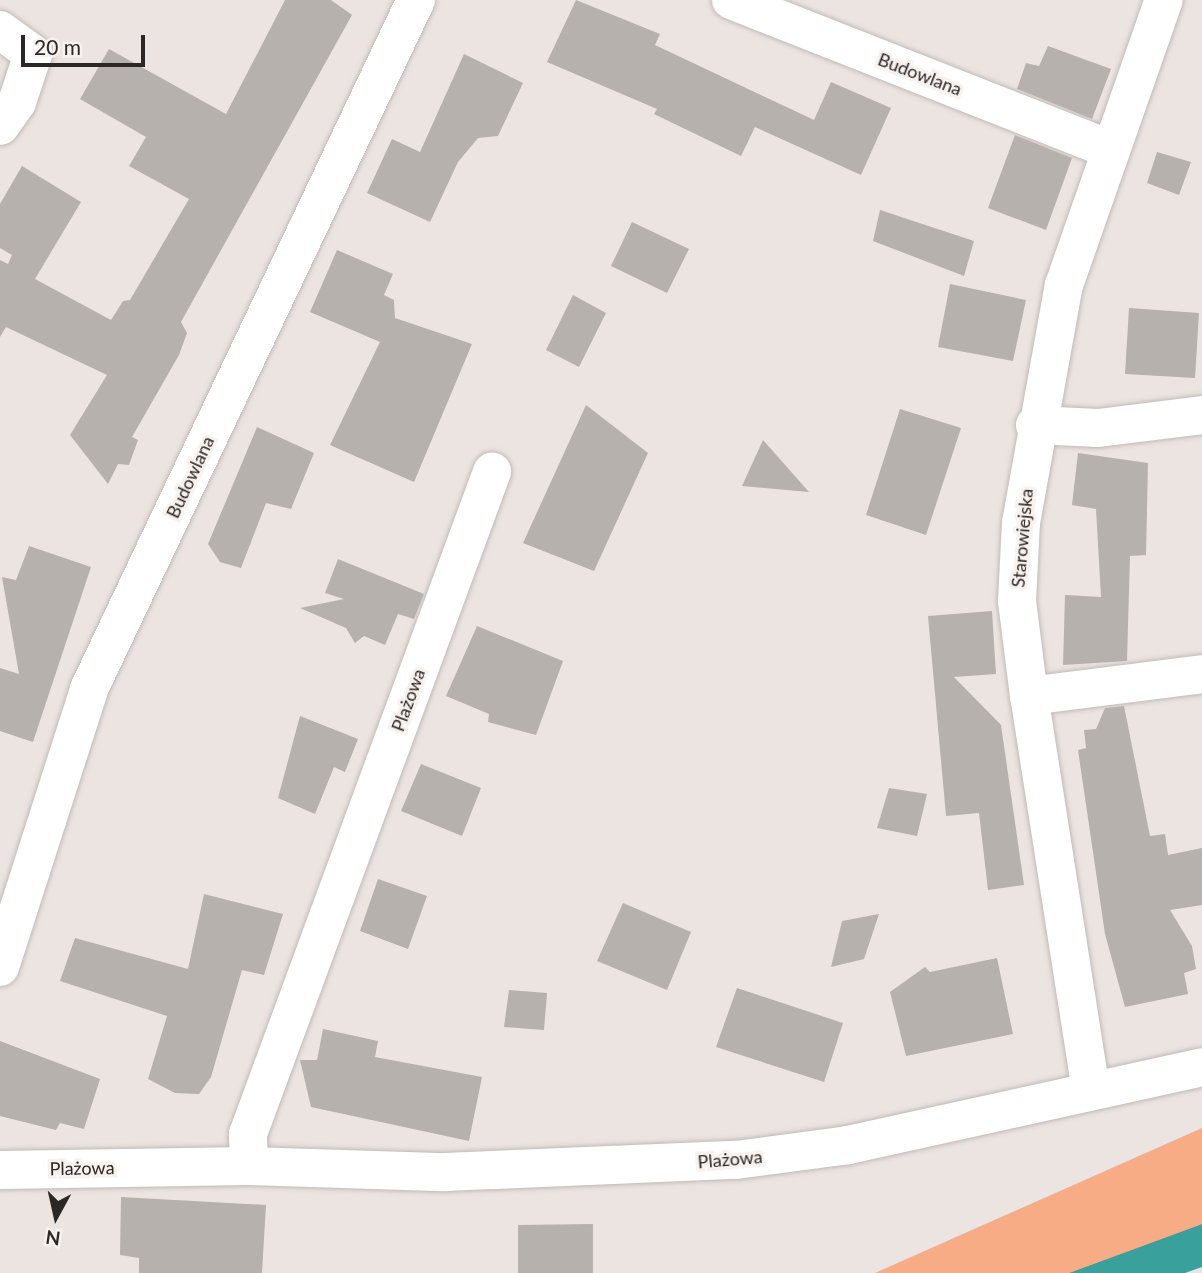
<!DOCTYPE html>
<meta charset="utf-8">
<style>
body{margin:0}
#map{position:relative;width:1202px;height:1273px;overflow:hidden;background:#ebe4e1;font-family:Lato,sans-serif}
div>[style]{position:absolute}
.green>*{inset:0;background:#f8ac86}
.water>*{inset:0;background:#39a09c}
.building>*{inset:0;background:#b7b1ae}
.roads{filter:drop-shadow(0 0 2px #c1bab7) drop-shadow(0 0 2px #c1bab7)}
.minor>*{height:38px;margin:-19px;padding:0 19px;transform-origin:19px;border-radius:19px;background:#fff}
span{translate:-50% -50%;white-space:nowrap;text-align:center;line-height:1.15;-webkit-text-stroke:7px #f8f2ee;paint-order:stroke}
.street-label{font-size:18px;color:#2a2726}
.north{position:absolute;left:21px;top:1182px;width:70px;height:70px;-webkit-text-stroke:5px #f8f2ee;paint-order:stroke;rotate:188deg;font-size:19px;font-weight:700;line-height:28px;text-align:center;color:#2a2726}
.north::after{content:'';display:block;margin:auto;width:24px;height:32px;background:#2a2726;clip-path:polygon(50% 0,100% 100%,50% 72%,0 100%)}
.scale{position:absolute;left:21px;top:35px;width:124px;height:32px;box-sizing:border-box;border:4px solid #2a2726;border-top:0;padding-left:9px;font-size:21px;line-height:24px;white-space:nowrap;color:#2a2726;-webkit-text-stroke:5px #f8f2ee;paint-order:stroke}
</style>
<div id="map">
<div class="green">
<i style="clip-path:polygon(1202px 1128px,1202px 1224px,1069px 1273px,875px 1273px)"></i>
</div>
<div class="water">
<i style="clip-path:polygon(1202px 1224px,1202px 1267px,1185px 1273px,1069px 1273px)"></i>
</div>
<div class="building">
<i style="clip-path:polygon(285px 0,331px 0,352px 15px,181px 322px,187px 333px,179px 355px,132px 437px,138px 440px,129px 465px,118px 464px,108px 484px,70px 435px,107px 375px,6px 327px,0 337px,0 260px,8px 264px,12px 255px,0 248px,0 204px,22px 166px,81px 202px,35px 279px,111px 320px,123px 301px,130px 300px,189px 199px,129px 166px,146px 137px,80px 99px,109px 49px,226px 114px)"></i>
<i style="clip-path:polygon(576px 0,660px 34px,655px 45px,814px 120px,831px 82px,891px 108px,861px 175px,755px 127px,741px 156px,654px 114px,657px 109px,547px 62px)"></i>
<i style="clip-path:polygon(1048px 46px,1111px 69px,1092px 119px,1017px 89px,1026px 63px,1039px 66px)"></i>
<i style="clip-path:polygon(464px 54px,523px 83px,498px 136px,478px 138px,458px 162px,430px 222px,367px 193px,392px 139px,420px 152px)"></i>
<i style="clip-path:polygon(1015px 135px,1072px 158px,1046px 230px,988px 208px)"></i>
<i style="clip-path:polygon(1157px 152px,1191px 162px,1179px 195px,1147px 183px)"></i>
<i style="clip-path:polygon(880px 210px,974px 241px,964px 276px,873px 241px)"></i>
<i style="clip-path:polygon(632px 222px,689px 249px,667px 293px,611px 266px)"></i>
<i style="clip-path:polygon(337px 250px,393px 274px,384px 295px,394px 300px,395px 318px,472px 344px,414px 482px,330px 445px,380px 342px,310px 312px)"></i>
<i style="clip-path:polygon(950px 284px,1026px 300px,1013px 361px,938px 347px)"></i>
<i style="clip-path:polygon(573px 295px,606px 313px,579px 367px,546px 350px)"></i>
<i style="clip-path:polygon(1129px 308px,1199px 313px,1195px 378px,1125px 374px)"></i>
<i style="clip-path:polygon(586px 405px,648px 453px,594px 571px,523px 543px)"></i>
<i style="clip-path:polygon(900px 409px,961px 428px,926px 535px,866px 515px)"></i>
<i style="clip-path:polygon(257px 427px,314px 453px,291px 509px,266px 503px,241px 568px,220px 562px,208px 544px)"></i>
<i style="clip-path:polygon(763px 440px,809px 492px,742px 486px)"></i>
<i style="clip-path:polygon(1078px 453px,1148px 463px,1146px 555px,1130px 556px,1127px 661px,1063px 665px,1065px 595px,1101px 597px,1096px 509px,1072px 505px)"></i>
<i style="clip-path:polygon(29px 546px,91px 567px,33px 742px,0 731px,0 668px,19px 674px,2px 577px,16px 580px)"></i>
<i style="clip-path:polygon(338px 559px,424px 594px,414px 619px,398px 614px,385px 645px,364px 636px,355px 643px,346px 628px,300px 608px,344px 599px,325px 593px)"></i>
<i style="clip-path:polygon(992px 611px,996px 674px,954px 677px,1001px 725px,1024px 885px,988px 890px,979px 813px,946px 816px,928px 616px)"></i>
<i style="clip-path:polygon(477px 626px,563px 661px,536px 735px,488px 722px,489px 714px,446px 696px)"></i>
<i style="clip-path:polygon(1124px 706px,1150px 836px,1165px 834px,1168px 855px,1202px 848px,1202px 905px,1170px 910px,1192px 946px,1196px 969px,1184px 973px,1188px 994px,1125px 1007px,1105px 934px,1078px 750px,1086px 748px,1084px 730px,1096px 729px,1105px 708px)"></i>
<i style="clip-path:polygon(300px 716px,358px 739px,345px 772px,334px 767px,315px 814px,278px 798px)"></i>
<i style="clip-path:polygon(421px 764px,481px 788px,462px 836px,401px 811px)"></i>
<i style="clip-path:polygon(889px 788px,927px 794px,917px 836px,877px 828px)"></i>
<i style="clip-path:polygon(378px 879px,427px 896px,408px 949px,360px 931px)"></i>
<i style="clip-path:polygon(204px 894px,283px 914px,264px 975px,242px 970px,211px 1077px,199px 1094px,175px 1093px,148px 1079px,167px 1016px,60px 981px,75px 938px,188px 969px)"></i>
<i style="clip-path:polygon(623px 903px,691px 932px,667px 990px,597px 961px)"></i>
<i style="clip-path:polygon(879px 914px,864px 959px,831px 967px,842px 921px)"></i>
<i style="clip-path:polygon(997px 958px,1013px 1034px,906px 1056px,890px 992px,925px 967px,930px 972px)"></i>
<i style="clip-path:polygon(737px 988px,843px 1023px,824px 1082px,716px 1047px)"></i>
<i style="clip-path:polygon(509px 990px,547px 993px,544px 1030px,504px 1027px)"></i>
<i style="clip-path:polygon(323px 1029px,378px 1041px,375px 1057px,482px 1077px,469px 1141px,311px 1107px,300px 1060px,317px 1060px)"></i>
<i style="clip-path:polygon(0 1041px,100px 1079px,84px 1129px,60px 1123px,56px 1130px,0 1116px)"></i>
<i style="clip-path:polygon(121px 1197px,266px 1205px,262px 1273px,139px 1273px,139px 1258px,120px 1255px)"></i>
<i style="clip-path:polygon(593px 1224px,593px 1273px,518px 1273px,518px 1225px)"></i>
</div>
<div class="roads">
<div class="minor">
<i style="left:731px;top:0;width:406px;rotate:21.5deg"></i>
<i style="left:0;top:30px;width:41px;rotate:36deg"></i>
<i style="left:33px;top:54px;width:51px;rotate:108.4deg"></i>
<i style="left:17px;top:102px;width:29px;rotate:125deg"></i>
<i style="left:1035px;top:425px;width:63px;rotate:2.7deg"></i>
<i style="left:1098px;top:428px;width:105px;rotate:-7.1deg"></i>
<i style="left:1029px;top:696px;width:174px;rotate:-7.2deg"></i>
<i style="left:0;top:967px;width:292px;rotate:-72.2deg"></i>
<i style="left:89px;top:689px;width:763px;rotate:-64.61deg"></i>
<i style="left:1091px;top:1091px;width:400px;rotate:-98.9deg"></i>
<i style="left:1029px;top:696px;width:96px;rotate:-97.2deg"></i>
<i style="left:1017px;top:601px;width:78px;rotate:-87.1deg"></i>
<i style="left:1021px;top:523px;width:242px;rotate:-79.8deg"></i>
<i style="left:1064px;top:285px;width:302px;rotate:-70.7deg"></i>
<i style="left:249px;top:1166px;width:32px;rotate:-92deg"></i>
<i style="left:248px;top:1134px;width:706px;rotate:-69.77deg"></i>
<i style="left:0;top:1170px;width:249px;rotate:-0.9deg"></i>
<i style="left:249px;top:1166px;width:196px;rotate:1.8deg"></i>
<i style="left:445px;top:1172px;width:291px;rotate:-2.4deg"></i>
<i style="left:736px;top:1160px;width:113px;rotate:-7.6deg"></i>
<i style="left:848px;top:1145px;width:362px;rotate:-12.4deg"></i>
</div>
</div>
<div class="street-label">
<span style="left:920px;top:74px;rotate:21deg">Budowlana</span>
<span style="left:190px;top:477px;rotate:-65deg">Budowlana</span>
<span style="left:1022px;top:538px;rotate:-85deg">Starowiejska</span>
<span style="left:408px;top:700px;rotate:-70deg">Plażowa</span>
<span style="left:730px;top:1159px;rotate:-5deg">Plażowa</span>
<span style="left:82px;top:1168px;rotate:-1deg">Plażowa</span>
</div>
<div class="north">N</div>
<div class="scale">20 m</div>
</div>
